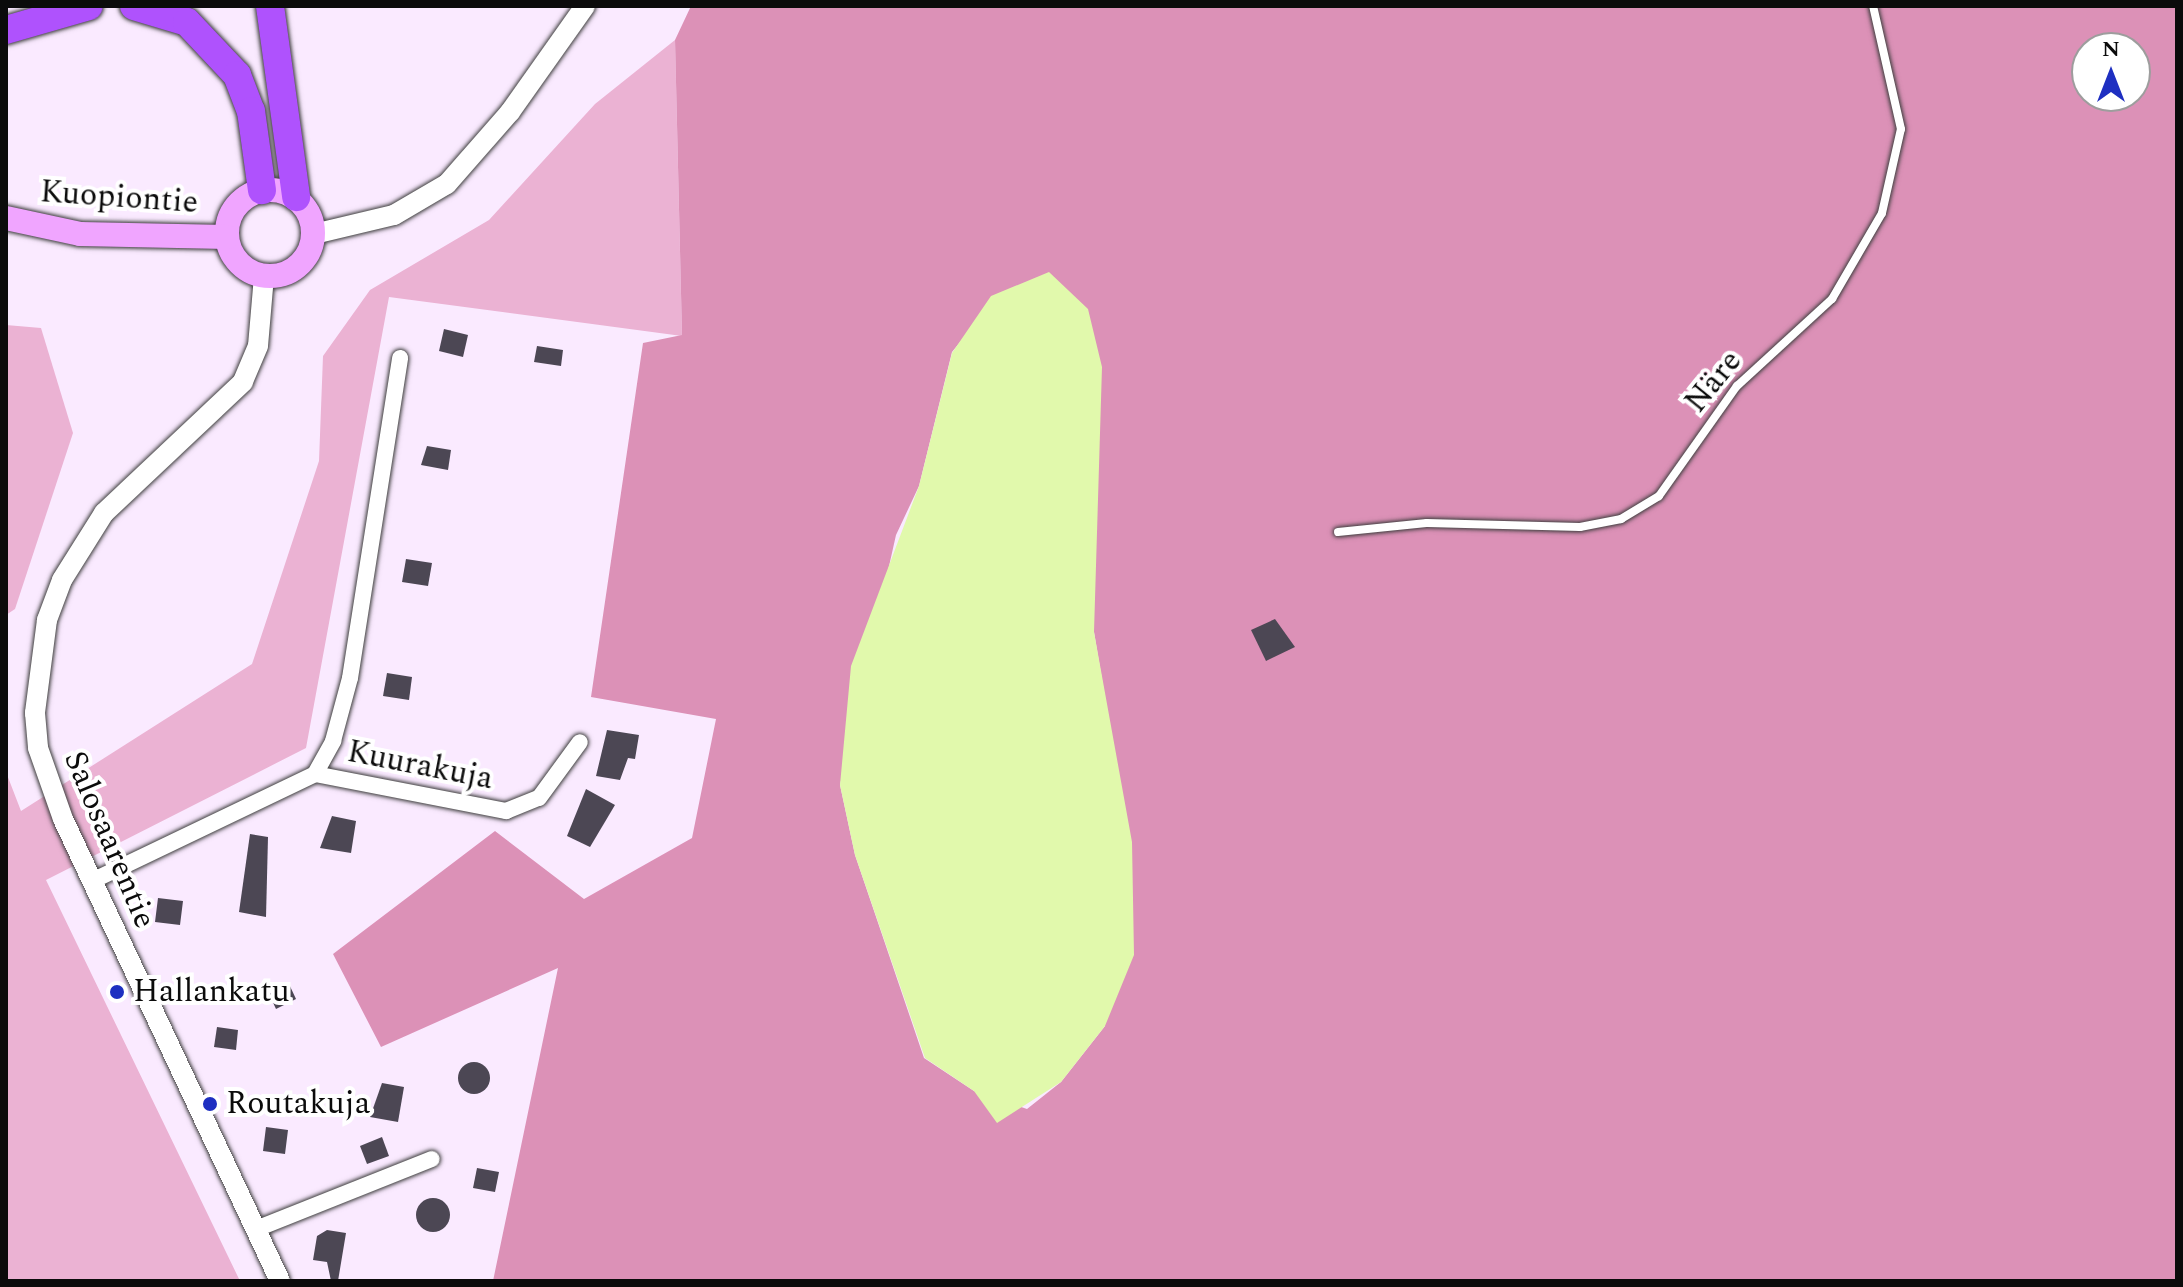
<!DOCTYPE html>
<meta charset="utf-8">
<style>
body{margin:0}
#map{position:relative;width:2183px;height:1287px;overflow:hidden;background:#faeaff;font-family:Spectral,serif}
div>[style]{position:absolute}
.green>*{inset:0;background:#ebb2d3}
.forest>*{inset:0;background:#dc91b7}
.water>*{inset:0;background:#e1f9ac}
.building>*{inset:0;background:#4c4754}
.round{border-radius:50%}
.roads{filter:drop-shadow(0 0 2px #3e3e3e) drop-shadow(0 0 2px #3e3e3e)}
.service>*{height:8px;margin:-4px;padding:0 4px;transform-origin:4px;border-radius:4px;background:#fff}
.minor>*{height:16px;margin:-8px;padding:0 8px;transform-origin:8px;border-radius:8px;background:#fff}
.tertiary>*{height:20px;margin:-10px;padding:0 10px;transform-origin:10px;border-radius:10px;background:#fff}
.secondary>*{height:24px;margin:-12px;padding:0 12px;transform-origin:12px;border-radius:12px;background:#f0a5ff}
.secondary>.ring{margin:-12px;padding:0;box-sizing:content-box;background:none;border:24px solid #f0a5ff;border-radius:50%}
.trunk>*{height:28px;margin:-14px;padding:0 14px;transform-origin:14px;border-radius:14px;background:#af52fd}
.dots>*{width:22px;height:22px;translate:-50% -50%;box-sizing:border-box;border:4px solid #fff;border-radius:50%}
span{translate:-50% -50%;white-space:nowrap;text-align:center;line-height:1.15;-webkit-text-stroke:8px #fff;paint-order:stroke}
.street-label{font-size:32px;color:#0b0b0b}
.poi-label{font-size:32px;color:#0b0b0b}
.left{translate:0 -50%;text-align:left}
.frame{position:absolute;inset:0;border:8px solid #0b0b0b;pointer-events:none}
.north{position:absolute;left:2071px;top:32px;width:80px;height:80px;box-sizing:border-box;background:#fff;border:2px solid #9d9d9d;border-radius:50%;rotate:0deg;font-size:22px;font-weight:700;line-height:32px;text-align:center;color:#0b0b0b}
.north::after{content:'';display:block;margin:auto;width:28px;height:36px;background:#1e2fc1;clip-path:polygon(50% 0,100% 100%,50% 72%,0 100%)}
</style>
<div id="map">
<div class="green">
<i style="clip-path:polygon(675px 40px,682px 336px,389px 297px,306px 748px,46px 880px,240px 1281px,6px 1281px,6px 772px,21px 811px,252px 664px,319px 461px,323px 356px,370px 290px,489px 220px,595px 104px)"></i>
<i style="clip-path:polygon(6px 325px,41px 328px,73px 433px,15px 609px,6px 615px)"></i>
</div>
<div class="forest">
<i style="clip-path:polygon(evenodd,691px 6px,2177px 6px,2177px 1281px,493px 1281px,558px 968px,381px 1047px,333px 954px,495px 831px,584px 899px,692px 838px,716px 719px,591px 697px,643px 343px,682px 335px,675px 40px,691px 6px,2087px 48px,2135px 48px,2135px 96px,2087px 96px,2087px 48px,691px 6px,973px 326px,1093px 536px,1094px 632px,1110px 727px,1105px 1026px,1061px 1082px,1027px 1109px,974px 1091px,924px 1058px,855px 855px,840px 785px,896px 535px,919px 486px,952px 352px,973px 326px)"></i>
</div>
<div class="water">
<i style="clip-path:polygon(1049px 272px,1088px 309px,1102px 367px,1094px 632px,1132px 842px,1134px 955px,1105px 1026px,1061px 1082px,997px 1123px,974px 1091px,925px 1058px,855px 855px,840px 785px,851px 666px,919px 486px,952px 353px,991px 296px)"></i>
</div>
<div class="building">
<i style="clip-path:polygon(444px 329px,468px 335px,463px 357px,439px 351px)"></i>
<i style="clip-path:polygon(537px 346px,563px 350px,561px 366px,534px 362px)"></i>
<i style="clip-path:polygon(427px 446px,451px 450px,448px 470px,421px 465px)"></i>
<i style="clip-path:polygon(406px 559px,432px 563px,428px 586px,402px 582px)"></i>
<i style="clip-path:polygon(1275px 619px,1295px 647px,1266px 661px,1251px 630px)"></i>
<i style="clip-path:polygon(387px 673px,412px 677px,409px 700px,383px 696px)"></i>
<i style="clip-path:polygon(607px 730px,639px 735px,635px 759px,628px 758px,620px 780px,596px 776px)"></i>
<i style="clip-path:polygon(586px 789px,615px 805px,590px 847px,567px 836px)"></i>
<i style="clip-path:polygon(332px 816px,356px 821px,351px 853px,320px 848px)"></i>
<i style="clip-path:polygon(250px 834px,268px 837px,266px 917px,239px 912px)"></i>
<i style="clip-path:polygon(158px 898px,183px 901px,180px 925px,155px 922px)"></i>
<i style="clip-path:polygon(289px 984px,296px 999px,276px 1009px,269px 994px)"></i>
<i style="clip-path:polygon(217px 1027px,238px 1030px,236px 1050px,214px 1047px)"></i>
<i class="round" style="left:458px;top:1062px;width:32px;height:32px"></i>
<i style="clip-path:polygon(382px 1083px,404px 1087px,398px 1122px,370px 1117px)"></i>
<i style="clip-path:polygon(266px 1127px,288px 1130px,285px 1154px,263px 1151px)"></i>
<i style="clip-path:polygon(382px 1137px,389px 1156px,367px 1164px,360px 1146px)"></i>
<i style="clip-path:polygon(477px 1168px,499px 1172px,495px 1192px,473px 1188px)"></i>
<i class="round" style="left:416px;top:1198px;width:34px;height:34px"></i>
<i style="clip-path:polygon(327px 1230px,346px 1233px,338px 1281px,331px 1281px,327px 1262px,313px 1260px,317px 1236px)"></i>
</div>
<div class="roads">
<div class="service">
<i style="left:1338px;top:532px;width:89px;rotate:-5.8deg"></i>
<i style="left:1427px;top:523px;width:153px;rotate:1.5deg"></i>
<i style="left:1580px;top:527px;width:42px;rotate:-11deg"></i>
<i style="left:1621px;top:519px;width:44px;rotate:-31.2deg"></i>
<i style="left:1659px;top:496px;width:135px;rotate:-54.7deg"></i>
<i style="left:1737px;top:386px;width:129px;rotate:-42.5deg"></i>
<i style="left:1832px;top:299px;width:99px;rotate:-59.8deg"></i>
<i style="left:1882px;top:213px;width:86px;rotate:-77.3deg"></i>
<i style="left:1901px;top:129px;width:126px;rotate:-102.8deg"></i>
</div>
<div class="minor">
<i style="left:315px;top:774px;width:195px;rotate:11deg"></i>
<i style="left:506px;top:811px;width:35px;rotate:-22deg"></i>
<i style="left:539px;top:798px;width:69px;rotate:-53.8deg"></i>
<i style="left:92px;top:881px;width:247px;rotate:-25.6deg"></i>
<i style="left:315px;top:774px;width:38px;rotate:-61deg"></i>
<i style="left:333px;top:741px;width:65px;rotate:-74.9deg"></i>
<i style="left:350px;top:678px;width:324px;rotate:-81.1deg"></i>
<i style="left:256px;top:1229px;width:189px;rotate:-21.7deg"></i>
</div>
<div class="tertiary">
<i style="left:314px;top:234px;width:82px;rotate:-13.4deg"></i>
<i style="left:394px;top:215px;width:61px;rotate:-30.3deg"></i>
<i style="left:447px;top:184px;width:96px;rotate:-48.8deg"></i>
<i style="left:510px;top:112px;width:130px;rotate:-54.7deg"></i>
<i style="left:264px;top:276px;width:70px;rotate:94.9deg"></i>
<i style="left:258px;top:346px;width:39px;rotate:113deg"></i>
<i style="left:243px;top:382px;width:191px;rotate:136.7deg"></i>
<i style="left:104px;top:513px;width:79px;rotate:122.1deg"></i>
<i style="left:62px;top:580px;width:43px;rotate:110.6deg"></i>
<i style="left:47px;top:620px;width:94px;rotate:97.4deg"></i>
<i style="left:35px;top:713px;width:35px;rotate:85deg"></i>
<i style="left:38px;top:748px;width:75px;rotate:70.6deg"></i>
<i style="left:63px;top:819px;width:510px;rotate:64.84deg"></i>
</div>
<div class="secondary">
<i class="ring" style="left:227px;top:190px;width:62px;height:62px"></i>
<i style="left:6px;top:218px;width:76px;rotate:12.2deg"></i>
<i style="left:80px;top:234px;width:147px;rotate:1.2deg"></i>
</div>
<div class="trunk">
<i style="left:134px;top:6px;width:55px;rotate:16.8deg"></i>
<i style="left:187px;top:22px;width:73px;rotate:46.7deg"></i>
<i style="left:237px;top:75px;width:39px;rotate:69deg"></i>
<i style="left:251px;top:111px;width:80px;rotate:82.1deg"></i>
<i style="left:270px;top:6px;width:193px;rotate:82.2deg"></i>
<i style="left:6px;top:30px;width:86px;rotate:-16.1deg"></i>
</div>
</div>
<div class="dots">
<i style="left:117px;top:992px;background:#1e2fc1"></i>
<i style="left:210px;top:1104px;background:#1e2fc1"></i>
</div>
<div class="street-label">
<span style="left:119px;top:198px;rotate:4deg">Kuopiontie</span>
<span style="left:1714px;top:382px;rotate:-51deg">Näre</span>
<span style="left:420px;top:766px;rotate:11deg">Kuurakuja</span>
<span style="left:109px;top:840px;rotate:67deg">Salosaarentie</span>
</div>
<div class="poi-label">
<span class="left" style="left:133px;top:992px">Hallankatu</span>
<span class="left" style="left:226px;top:1104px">Routakuja</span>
</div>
<div class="frame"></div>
<div class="north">N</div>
</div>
